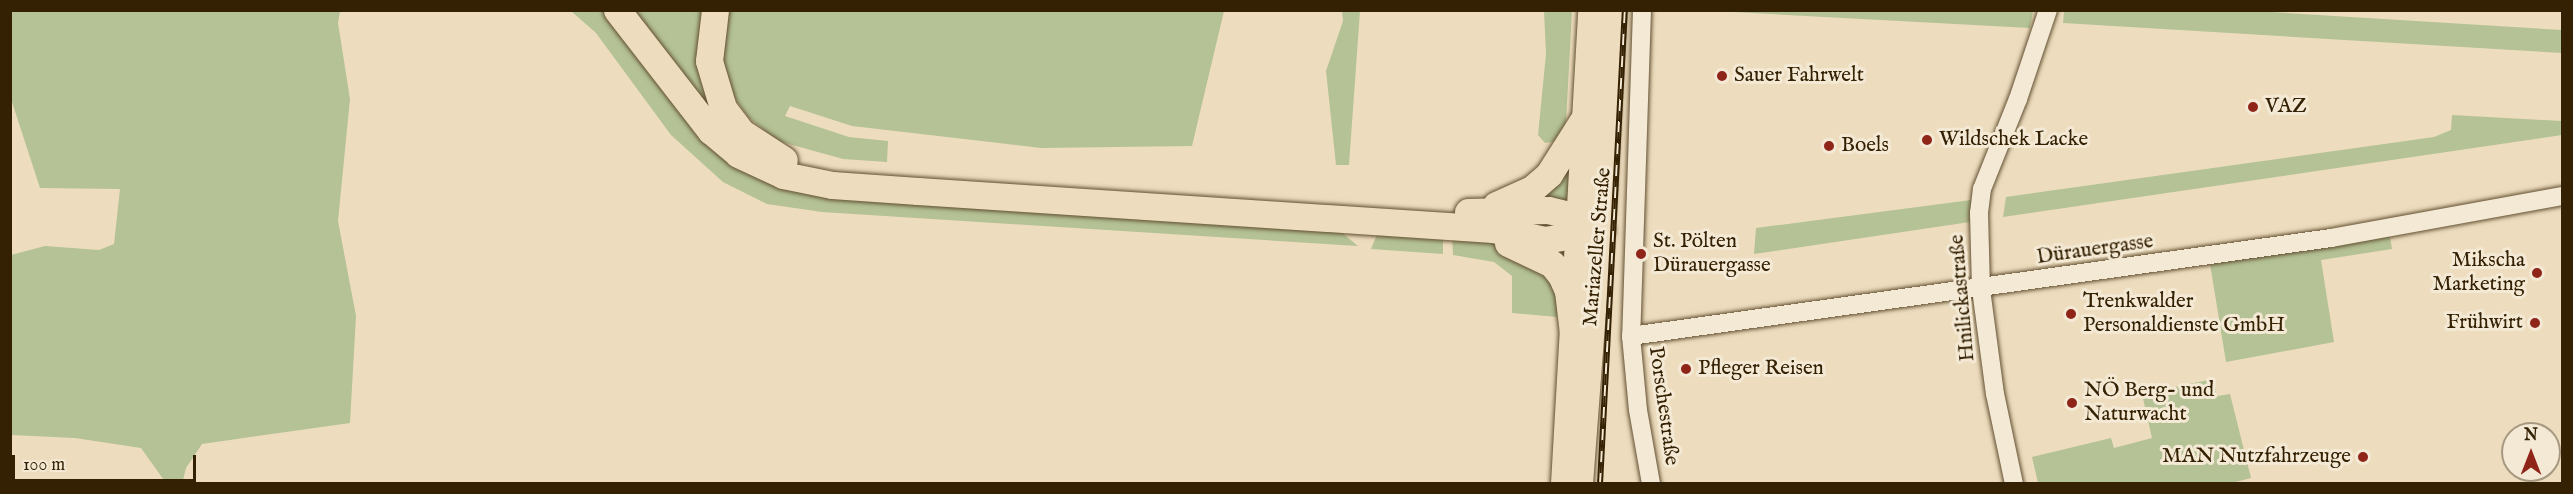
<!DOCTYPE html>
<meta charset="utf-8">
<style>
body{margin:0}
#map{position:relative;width:2573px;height:494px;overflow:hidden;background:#edddbe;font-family:"IM FELL English",serif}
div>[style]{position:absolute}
.green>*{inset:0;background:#b4c295}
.roads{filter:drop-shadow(0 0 2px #624f31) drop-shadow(0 0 2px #624f31)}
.minor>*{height:18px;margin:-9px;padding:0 9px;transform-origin:9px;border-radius:9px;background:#f3e9d5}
.major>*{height:24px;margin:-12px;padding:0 12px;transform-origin:12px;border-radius:12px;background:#edddbe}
.highway>*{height:27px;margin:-13.5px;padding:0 13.5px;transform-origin:13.5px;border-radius:13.5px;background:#edddbe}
.rail>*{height:6px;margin-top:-3px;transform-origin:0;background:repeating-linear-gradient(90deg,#f3e9d5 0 11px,#342002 0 22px);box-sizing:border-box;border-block:2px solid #342002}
.dots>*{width:16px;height:16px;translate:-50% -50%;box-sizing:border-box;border:3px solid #f3e9d5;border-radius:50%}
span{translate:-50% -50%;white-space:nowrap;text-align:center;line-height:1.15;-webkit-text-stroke:6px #f3e9d5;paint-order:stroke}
.poi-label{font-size:21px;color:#342002}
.left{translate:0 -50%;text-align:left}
.right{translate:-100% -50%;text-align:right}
.street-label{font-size:21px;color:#342002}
.frame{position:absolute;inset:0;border:12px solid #342002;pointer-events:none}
.north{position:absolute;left:2501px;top:422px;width:60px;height:60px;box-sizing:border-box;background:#f3e9d5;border:2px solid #a79981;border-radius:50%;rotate:0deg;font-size:16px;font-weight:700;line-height:24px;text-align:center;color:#342002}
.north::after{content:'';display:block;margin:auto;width:21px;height:27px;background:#8f2418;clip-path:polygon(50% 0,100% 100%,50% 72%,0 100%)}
.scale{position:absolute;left:12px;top:455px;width:184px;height:27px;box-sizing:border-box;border:3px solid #342002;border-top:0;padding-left:8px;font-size:18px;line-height:21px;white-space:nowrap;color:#342002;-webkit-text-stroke:4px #f3e9d5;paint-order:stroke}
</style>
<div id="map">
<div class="green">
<i style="clip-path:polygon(11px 10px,340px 11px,338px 23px,350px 99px,338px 221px,356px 316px,350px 423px,202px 444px,186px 468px,182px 484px,166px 483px,141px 448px,75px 438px,11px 435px,11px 255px,45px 246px,99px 250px,114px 244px,120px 189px,40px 188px,11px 99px)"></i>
<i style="clip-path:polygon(571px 11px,609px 11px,743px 164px,1341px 232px,1358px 246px,822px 212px,767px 204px,723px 182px,671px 135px,596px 33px)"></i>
<i style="clip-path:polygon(623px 11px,707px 11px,741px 148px)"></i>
<i style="clip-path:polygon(728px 11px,1224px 11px,1192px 146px,1041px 148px,852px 126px,790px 106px,785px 116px,849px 137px,888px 141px,887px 162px,843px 159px,778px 141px,748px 117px,725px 84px,719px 53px,721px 29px)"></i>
<i style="clip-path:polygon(1342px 11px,1360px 11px,1349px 165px,1336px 165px,1326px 71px,1343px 21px)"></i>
<i style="clip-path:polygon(1544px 11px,1572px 11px,1566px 122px,1558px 141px,1545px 143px,1538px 135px,1546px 54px)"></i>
<i style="clip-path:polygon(1715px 11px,2033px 11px,2030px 28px)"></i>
<i style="clip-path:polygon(2064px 11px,2255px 11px,2562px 30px,2562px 53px,2063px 23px)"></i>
<i style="clip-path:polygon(2452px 115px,2562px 121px,2562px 135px,2003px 217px,2006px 197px,2434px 137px,2451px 130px)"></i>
<i style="clip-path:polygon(1570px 154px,1568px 209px,1531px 197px)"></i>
<i style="clip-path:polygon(1971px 200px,1970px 222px,1754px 254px,1756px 228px)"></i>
<i style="clip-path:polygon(1443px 230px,1443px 254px,1371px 249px,1378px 232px)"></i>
<i style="clip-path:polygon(1452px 232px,1489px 240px,1525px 254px,1558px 290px,1557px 317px,1512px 313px,1512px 276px,1494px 262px,1453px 255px)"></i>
<i style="clip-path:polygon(2390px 236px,2392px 249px,2321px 260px,2334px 342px,2226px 362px,2210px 264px)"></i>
<i style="clip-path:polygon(2213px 379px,2217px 396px,2230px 394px,2251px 478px,2228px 484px,2038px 483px,2032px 457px,2111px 438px,2114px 448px,2152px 438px,2142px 394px)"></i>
</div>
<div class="roads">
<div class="minor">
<i style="left:1642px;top:10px;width:326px;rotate:91.9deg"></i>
<i style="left:1631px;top:336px;width:74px;rotate:84.6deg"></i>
<i style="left:1638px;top:410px;width:75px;rotate:80deg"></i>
<i style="left:1631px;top:336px;width:707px;rotate:-7.97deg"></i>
<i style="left:2331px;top:238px;width:235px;rotate:-10.3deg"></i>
<i style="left:2014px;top:484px;width:92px;rotate:-101.9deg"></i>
<i style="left:1995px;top:394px;width:106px;rotate:-97.6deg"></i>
<i style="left:1981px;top:289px;width:76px;rotate:-91.5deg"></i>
<i style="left:1979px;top:213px;width:24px;rotate:-83deg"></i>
<i style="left:1982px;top:189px;width:97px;rotate:-68.2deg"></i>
<i style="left:2018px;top:99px;width:94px;rotate:-71.4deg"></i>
</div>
<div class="major">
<i style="left:1563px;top:484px;width:475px;rotate:-86.7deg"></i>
<i style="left:1581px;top:484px;width:291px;rotate:-85.7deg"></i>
<i style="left:1603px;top:194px;width:184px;rotate:-86.9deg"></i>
</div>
<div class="highway">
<i style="left:617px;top:10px;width:153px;rotate:52.2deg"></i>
<i style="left:711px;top:131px;width:35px;rotate:40deg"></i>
<i style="left:738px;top:154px;width:50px;rotate:25deg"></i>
<i style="left:783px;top:175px;width:50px;rotate:11.5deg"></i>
<i style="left:832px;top:185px;width:86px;rotate:4deg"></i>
<i style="left:918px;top:191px;width:576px;rotate:3.78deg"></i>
<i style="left:1493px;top:229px;width:53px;rotate:11.9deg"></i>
<i style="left:1545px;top:240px;width:56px;rotate:-10.3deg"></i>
<i style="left:715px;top:10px;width:51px;rotate:96.7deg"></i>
<i style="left:709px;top:61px;width:49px;rotate:73.4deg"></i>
<i style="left:723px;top:108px;width:30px;rotate:53deg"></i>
<i style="left:741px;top:132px;width:51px;rotate:33.1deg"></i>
<i style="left:1496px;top:205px;width:39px;rotate:-24deg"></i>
<i style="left:1532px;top:189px;width:23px;rotate:-41deg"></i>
<i style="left:1549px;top:174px;width:67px;rotate:-57.7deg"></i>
<i style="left:1468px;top:212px;width:80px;rotate:-1.4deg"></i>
<i style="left:1548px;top:210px;width:28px;rotate:13deg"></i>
<i style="left:1575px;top:216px;width:29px;rotate:29deg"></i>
<i style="left:1508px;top:243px;width:49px;rotate:25.5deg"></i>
<i style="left:1552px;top:264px;width:14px;rotate:51deg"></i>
<i style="left:1561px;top:275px;width:17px;rotate:66deg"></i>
<i style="left:1568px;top:291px;width:42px;rotate:83.2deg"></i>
</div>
</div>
<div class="rail">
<i style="left:1600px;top:484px;width:475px;rotate:-87deg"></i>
</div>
<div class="dots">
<i style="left:1722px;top:76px;background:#8f2418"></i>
<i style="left:2253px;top:107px;background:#8f2418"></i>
<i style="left:1927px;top:140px;background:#8f2418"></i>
<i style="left:1829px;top:146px;background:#8f2418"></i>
<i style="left:1641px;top:254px;background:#8f2418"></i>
<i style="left:2537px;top:273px;background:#8f2418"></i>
<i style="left:2071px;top:314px;background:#8f2418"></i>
<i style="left:2535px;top:323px;background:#8f2418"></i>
<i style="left:1686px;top:369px;background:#8f2418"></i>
<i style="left:2072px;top:403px;background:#8f2418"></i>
<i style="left:2363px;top:457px;background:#8f2418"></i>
</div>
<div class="poi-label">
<span class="left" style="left:1734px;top:76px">Sauer Fahrwelt</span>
<span class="left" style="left:2265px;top:107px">VAZ</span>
<span class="left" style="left:1939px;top:140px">Wildschek Lacke</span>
<span class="left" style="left:1841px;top:146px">Boels</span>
<span class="left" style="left:1653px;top:254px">St. Pölten<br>Dürauergasse</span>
<span class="right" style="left:2525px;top:273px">Mikscha<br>Marketing</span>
<span class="left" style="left:2083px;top:314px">Trenkwalder<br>Personaldienste GmbH</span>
<span class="right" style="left:2523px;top:323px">Frühwirt</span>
<span class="left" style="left:1698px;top:369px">Pfleger Reisen</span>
<span class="left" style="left:2084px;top:403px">NÖ Berg- und<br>Naturwacht</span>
<span class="right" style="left:2351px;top:457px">MAN Nutzfahrzeuge</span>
</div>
<div class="street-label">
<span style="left:1598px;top:247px;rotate:-85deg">Mariazeller Straße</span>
<span style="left:2095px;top:250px;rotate:-8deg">Dürauergasse</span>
<span style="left:1963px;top:298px;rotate:-95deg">Hnilickastraße</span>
<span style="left:1663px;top:406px;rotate:82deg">Porschestraße</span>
</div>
<div class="frame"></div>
<div class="north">N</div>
<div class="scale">100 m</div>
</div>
